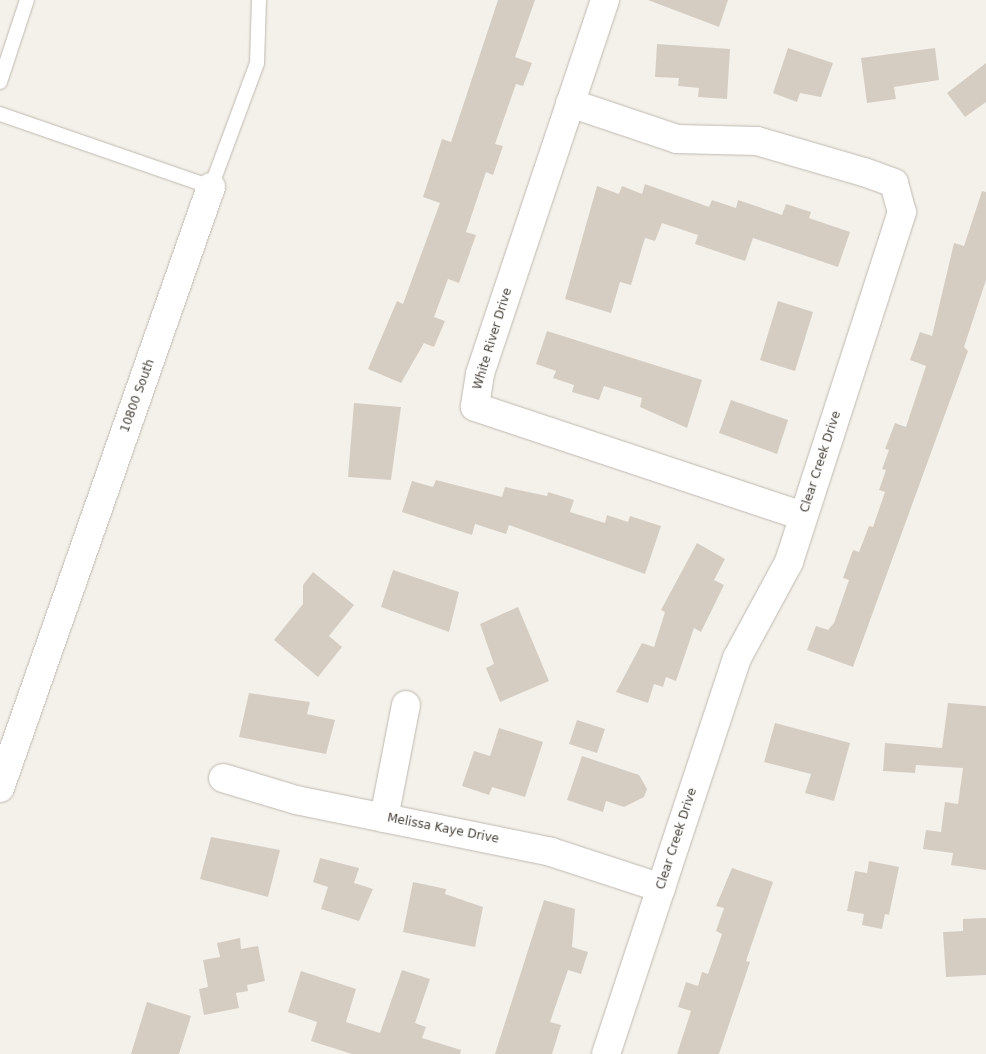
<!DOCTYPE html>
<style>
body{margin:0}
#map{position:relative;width:986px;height:1054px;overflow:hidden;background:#f4f1eb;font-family:"DejaVu Sans",sans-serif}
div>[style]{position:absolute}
.building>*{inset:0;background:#d5cdc2}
.roads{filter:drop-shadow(0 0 1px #bfb9af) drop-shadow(0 0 1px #bfb9af)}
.service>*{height:14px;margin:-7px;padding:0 7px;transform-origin:7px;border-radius:7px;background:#fff}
.minor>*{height:28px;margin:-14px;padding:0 14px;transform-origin:14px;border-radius:14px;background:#fff}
span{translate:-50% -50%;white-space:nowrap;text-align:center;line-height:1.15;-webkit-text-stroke:5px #fff;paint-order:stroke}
.street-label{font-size:12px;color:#48423a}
</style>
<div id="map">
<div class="building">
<i style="clip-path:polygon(498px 0,535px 0,515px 57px,532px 63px,523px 86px,516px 84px,495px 144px,503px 146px,493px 175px,486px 172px,466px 232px,476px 235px,459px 283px,448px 279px,434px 317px,445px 321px,434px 347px,424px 343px,401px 383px,368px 369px,397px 301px,403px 304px,440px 203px,423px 197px,442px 139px,451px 142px)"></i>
<i style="clip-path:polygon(648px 0,728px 0,719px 27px)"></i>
<i style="clip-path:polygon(657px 44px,730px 49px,727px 99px,698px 97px,699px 88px,678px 86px,679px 78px,655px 77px)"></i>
<i style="clip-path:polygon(788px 48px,833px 63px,821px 97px,800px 93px,797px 102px,773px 93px)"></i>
<i style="clip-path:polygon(935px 48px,939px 80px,894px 87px,896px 99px,867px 103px,861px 58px)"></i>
<i style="clip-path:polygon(986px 63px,986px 102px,965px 117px,947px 93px)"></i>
<i style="clip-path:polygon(645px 184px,709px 207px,712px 200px,736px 208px,738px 200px,782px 215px,786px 204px,811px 212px,809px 218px,850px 232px,838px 267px,753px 238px,745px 261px,695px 244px,698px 235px,662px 223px,655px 241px,645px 238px,631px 285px,620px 282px,611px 313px,565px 299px,597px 186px,619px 194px,622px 186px,642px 194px)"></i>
<i style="clip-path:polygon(982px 191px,986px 192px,986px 280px,964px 347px,968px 351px,853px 667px,807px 650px,816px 626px,828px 630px,834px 623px,849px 580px,843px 578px,853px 550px,859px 552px,869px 526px,873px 527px,885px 492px,879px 490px,886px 470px,882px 469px,889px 450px,885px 449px,895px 423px,906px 427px,926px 366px,910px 360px,920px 332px,932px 336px,954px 243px,964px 246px)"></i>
<i style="clip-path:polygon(778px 301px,813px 312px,795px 371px,760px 360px)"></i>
<i style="clip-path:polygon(547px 331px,702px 380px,687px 428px,640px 407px,642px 398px,604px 386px,599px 400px,572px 392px,574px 385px,553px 378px,556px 371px,536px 364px)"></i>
<i style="clip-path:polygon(731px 400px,788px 420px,777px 454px,719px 433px)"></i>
<i style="clip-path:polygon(354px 403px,401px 407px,391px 480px,348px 477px)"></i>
<i style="clip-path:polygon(436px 480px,502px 497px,505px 487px,547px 496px,548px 492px,574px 500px,570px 512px,605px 523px,607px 515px,628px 522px,630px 516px,661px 526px,645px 574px,509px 525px,506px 534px,475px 524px,472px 535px,402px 512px,412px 481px,433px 487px)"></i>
<i style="clip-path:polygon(697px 543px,725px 559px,714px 580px,724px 585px,701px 632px,694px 628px,676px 681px,666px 677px,663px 687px,654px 684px,648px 703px,616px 692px,642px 643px,654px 647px,665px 612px,661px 610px)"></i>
<i style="clip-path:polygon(393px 570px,459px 592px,449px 632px,381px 607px)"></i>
<i style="clip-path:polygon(313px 572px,354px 605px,329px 636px,342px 647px,318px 677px,274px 640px,303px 604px,303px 585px)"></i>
<i style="clip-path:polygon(518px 607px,549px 681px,500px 702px,486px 668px,494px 664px,480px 624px)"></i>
<i style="clip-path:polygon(249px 693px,310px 702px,307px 714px,335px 720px,326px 754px,239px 737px)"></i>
<i style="clip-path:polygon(948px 703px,986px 706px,986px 870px,951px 865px,953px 853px,923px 849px,926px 830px,941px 832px,945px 802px,958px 804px,963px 768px,916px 765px,915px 773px,883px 771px,885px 743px,942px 748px)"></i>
<i style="clip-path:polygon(577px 720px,605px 729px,597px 753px,569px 744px)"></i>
<i style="clip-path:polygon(775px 723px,850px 743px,834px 801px,805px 793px,811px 774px,764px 762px)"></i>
<i style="clip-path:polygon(499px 728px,543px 742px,525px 797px,492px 787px,489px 795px,462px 786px,474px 751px,490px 756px)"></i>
<i style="clip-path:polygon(582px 756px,639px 775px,647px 789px,644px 797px,624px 807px,606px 801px,603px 812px,567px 800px)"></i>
<i style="clip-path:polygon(211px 837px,280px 850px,268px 897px,200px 879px)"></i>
<i style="clip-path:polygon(320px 858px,359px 868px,354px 883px,373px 889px,359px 921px,321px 909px,328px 887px,313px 882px)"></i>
<i style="clip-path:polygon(869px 861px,899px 867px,889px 915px,885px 914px,882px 929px,862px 925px,864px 914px,847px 911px,855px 871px,867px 873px)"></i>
<i style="clip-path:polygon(732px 868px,773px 882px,746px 961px,750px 962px,719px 1054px,677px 1054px,691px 1011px,678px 1007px,686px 982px,698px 986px,702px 972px,708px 974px,722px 934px,716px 931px,724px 908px,716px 906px)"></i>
<i style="clip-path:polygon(413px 882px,446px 889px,445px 894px,483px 907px,475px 947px,403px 932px)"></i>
<i style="clip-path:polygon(544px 900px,575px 909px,572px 947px,588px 952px,581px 974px,568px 970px,550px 1022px,561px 1025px,552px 1054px,495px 1054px)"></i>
<i style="clip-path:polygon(986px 918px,986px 975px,946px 977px,943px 932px,963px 931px,963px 919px)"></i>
<i style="clip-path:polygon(240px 938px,241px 949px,258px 946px,265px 981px,247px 985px,248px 991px,236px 993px,239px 1008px,204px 1015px,199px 989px,208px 987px,203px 960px,220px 957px,217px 943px)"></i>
<i style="clip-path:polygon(402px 970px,430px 979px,415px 1023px,426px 1027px,422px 1038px,461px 1050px,460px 1054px,352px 1054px,311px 1041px,317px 1022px,288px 1012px,301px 971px,356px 989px,346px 1022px,380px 1033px)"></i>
<i style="clip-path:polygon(147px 1002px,191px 1016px,179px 1054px,131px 1054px)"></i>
</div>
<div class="roads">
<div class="service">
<i style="left:0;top:82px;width:86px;rotate:-71.8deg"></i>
<i style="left:0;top:114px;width:223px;rotate:19.1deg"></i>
<i style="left:211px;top:187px;width:132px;rotate:-69.6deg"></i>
<i style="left:257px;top:63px;width:63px;rotate:-88.2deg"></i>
</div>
<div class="minor">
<i style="left:605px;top:0;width:394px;rotate:108.5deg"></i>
<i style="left:480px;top:374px;width:33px;rotate:99deg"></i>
<i style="left:475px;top:407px;width:346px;rotate:18.4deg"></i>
<i style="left:570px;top:103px;width:113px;rotate:18.6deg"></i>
<i style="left:677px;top:139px;width:80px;rotate:1.4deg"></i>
<i style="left:757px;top:141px;width:111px;rotate:16.2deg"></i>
<i style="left:864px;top:172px;width:32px;rotate:20deg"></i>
<i style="left:894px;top:183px;width:30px;rotate:75deg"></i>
<i style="left:902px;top:212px;width:368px;rotate:107.9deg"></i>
<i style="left:789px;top:562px;width:109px;rotate:118.4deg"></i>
<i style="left:737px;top:658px;width:417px;rotate:108.3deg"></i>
<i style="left:223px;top:778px;width:76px;rotate:16.8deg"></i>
<i style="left:296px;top:800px;width:260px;rotate:11.5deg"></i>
<i style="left:551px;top:852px;width:116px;rotate:18.1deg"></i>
<i style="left:0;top:788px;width:637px;rotate:-70.65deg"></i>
<i style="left:384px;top:818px;width:115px;rotate:-79deg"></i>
</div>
</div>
<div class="street-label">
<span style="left:493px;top:339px;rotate:-73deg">White River Drive</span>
<span style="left:138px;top:396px;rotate:-70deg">10800 South</span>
<span style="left:821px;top:462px;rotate:-72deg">Clear Creek Drive</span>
<span style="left:443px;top:829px;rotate:11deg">Melissa Kaye Drive</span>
<span style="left:677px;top:839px;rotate:-72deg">Clear Creek Drive</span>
</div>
</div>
